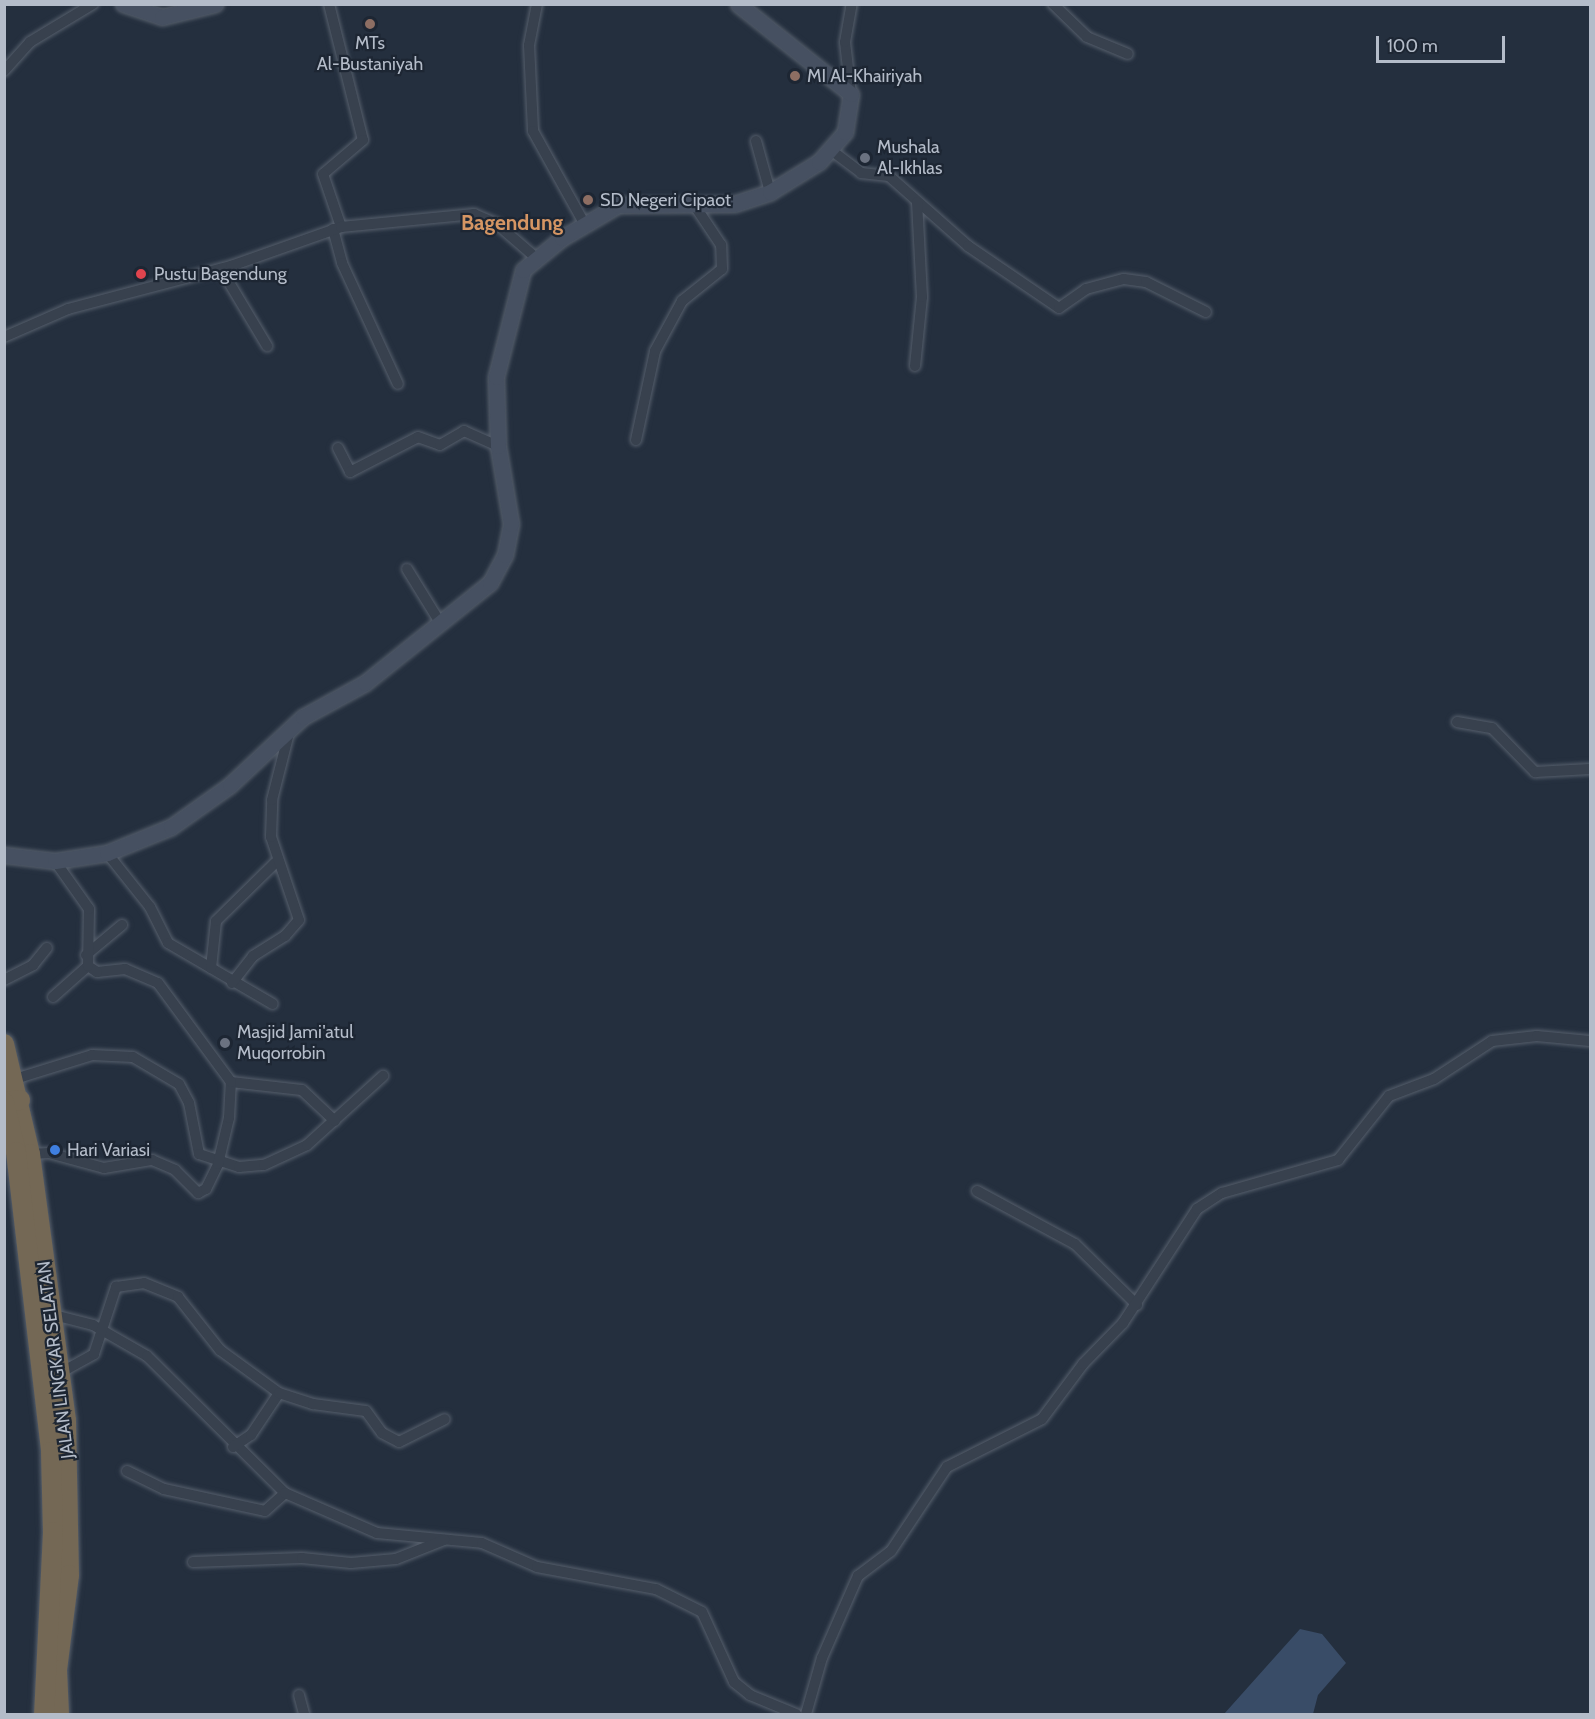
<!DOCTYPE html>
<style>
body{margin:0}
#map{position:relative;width:1595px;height:1719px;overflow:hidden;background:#242f3e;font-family:Cabin,sans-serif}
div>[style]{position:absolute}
.water>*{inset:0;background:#394c67}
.roads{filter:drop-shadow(0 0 2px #565f6c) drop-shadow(0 0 2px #565f6c)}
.street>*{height:10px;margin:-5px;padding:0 5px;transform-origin:5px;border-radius:5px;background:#38414e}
.secondary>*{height:15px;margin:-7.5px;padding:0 7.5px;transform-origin:7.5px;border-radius:7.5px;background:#465061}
.highway>*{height:20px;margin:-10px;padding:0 10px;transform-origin:10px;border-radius:10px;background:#746855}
.dots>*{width:16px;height:16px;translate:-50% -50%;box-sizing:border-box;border:3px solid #1d2633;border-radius:50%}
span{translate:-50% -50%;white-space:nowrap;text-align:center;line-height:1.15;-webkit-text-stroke:4.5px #1d2633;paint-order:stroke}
.poi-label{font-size:18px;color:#b4bcc9}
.left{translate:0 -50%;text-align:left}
.street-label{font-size:18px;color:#b4bcc9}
.quarter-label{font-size:21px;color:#d59563;font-weight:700}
.frame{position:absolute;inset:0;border:6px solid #b4bcc9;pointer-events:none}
.scale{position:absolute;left:1376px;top:36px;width:129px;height:27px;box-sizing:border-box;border:3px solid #b4bcc9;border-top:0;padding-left:8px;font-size:18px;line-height:21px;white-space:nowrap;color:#b4bcc9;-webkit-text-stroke:4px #1d2633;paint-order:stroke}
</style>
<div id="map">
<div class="water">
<i style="clip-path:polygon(1300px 1629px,1322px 1634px,1346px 1663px,1318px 1695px,1313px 1714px,1224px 1714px)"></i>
</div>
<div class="roads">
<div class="street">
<i style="left:329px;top:4px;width:140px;rotate:76deg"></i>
<i style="left:363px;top:140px;width:52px;rotate:139.6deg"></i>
<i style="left:323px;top:174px;width:56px;rotate:71.2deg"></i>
<i style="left:537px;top:4px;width:42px;rotate:101deg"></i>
<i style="left:529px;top:45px;width:86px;rotate:87.3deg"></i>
<i style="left:533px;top:131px;width:105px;rotate:61deg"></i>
<i style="left:1053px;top:4px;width:47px;rotate:44.1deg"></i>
<i style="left:1087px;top:37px;width:44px;rotate:22.5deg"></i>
<i style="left:4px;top:71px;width:39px;rotate:-48deg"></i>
<i style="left:30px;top:42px;width:74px;rotate:-31.1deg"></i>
<i style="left:851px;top:94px;width:52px;rotate:-96.6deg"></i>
<i style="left:845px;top:42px;width:39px;rotate:-80deg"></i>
<i style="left:756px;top:141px;width:53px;rotate:74.6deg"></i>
<i style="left:831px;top:150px;width:38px;rotate:37deg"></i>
<i style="left:861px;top:173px;width:28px;rotate:6deg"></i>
<i style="left:889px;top:176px;width:106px;rotate:41.5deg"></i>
<i style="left:968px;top:246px;width:110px;rotate:34.3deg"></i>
<i style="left:1059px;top:308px;width:33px;rotate:-35deg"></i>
<i style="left:1086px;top:289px;width:39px;rotate:-15deg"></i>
<i style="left:1124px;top:279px;width:22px;rotate:8deg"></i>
<i style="left:1146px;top:282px;width:67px;rotate:26.6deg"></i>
<i style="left:333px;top:229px;width:35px;rotate:75deg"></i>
<i style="left:342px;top:263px;width:133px;rotate:65.2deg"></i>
<i style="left:221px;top:269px;width:90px;rotate:59.1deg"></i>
<i style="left:4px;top:337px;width:70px;rotate:-23.6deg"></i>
<i style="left:68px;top:309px;width:169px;rotate:-14.8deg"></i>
<i style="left:231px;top:266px;width:117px;rotate:-19.5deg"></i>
<i style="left:341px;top:227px;width:134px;rotate:-5.6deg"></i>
<i style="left:474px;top:214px;width:25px;rotate:23deg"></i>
<i style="left:497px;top:224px;width:50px;rotate:41deg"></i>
<i style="left:915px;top:366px;width:69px;rotate:-84.2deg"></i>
<i style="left:922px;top:297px;width:95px;rotate:-93deg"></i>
<i style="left:636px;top:440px;width:91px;rotate:-77.9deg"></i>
<i style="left:655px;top:351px;width:57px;rotate:-61.6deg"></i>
<i style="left:682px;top:301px;width:51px;rotate:-38.7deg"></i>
<i style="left:722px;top:269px;width:24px;rotate:-92deg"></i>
<i style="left:721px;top:245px;width:47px;rotate:-123.7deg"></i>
<i style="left:338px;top:448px;width:27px;rotate:63deg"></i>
<i style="left:350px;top:472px;width:76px;rotate:-27.2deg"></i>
<i style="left:418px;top:437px;width:23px;rotate:20deg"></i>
<i style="left:440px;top:445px;width:28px;rotate:-30deg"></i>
<i style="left:464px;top:431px;width:37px;rotate:24deg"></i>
<i style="left:407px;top:569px;width:65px;rotate:58.3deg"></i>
<i style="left:1457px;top:722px;width:36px;rotate:10deg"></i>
<i style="left:1492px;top:728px;width:62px;rotate:45.7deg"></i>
<i style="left:1535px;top:772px;width:55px;rotate:-3.1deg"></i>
<i style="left:107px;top:853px;width:69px;rotate:51.5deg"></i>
<i style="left:150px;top:907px;width:40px;rotate:63.4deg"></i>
<i style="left:168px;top:943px;width:121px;rotate:30.2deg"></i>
<i style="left:86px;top:955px;width:47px;rotate:-39.8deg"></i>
<i style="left:211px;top:968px;width:47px;rotate:-83.9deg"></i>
<i style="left:216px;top:921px;width:83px;rotate:-44.5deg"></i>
<i style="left:4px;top:980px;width:33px;rotate:-27deg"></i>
<i style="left:33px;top:965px;width:22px;rotate:-51deg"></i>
<i style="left:232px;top:983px;width:34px;rotate:-52deg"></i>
<i style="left:253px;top:956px;width:38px;rotate:-32deg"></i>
<i style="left:285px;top:936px;width:21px;rotate:-49deg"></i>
<i style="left:299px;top:920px;width:88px;rotate:-108.6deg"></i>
<i style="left:271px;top:837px;width:37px;rotate:-88deg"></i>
<i style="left:272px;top:800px;width:73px;rotate:-75.8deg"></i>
<i style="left:53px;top:997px;width:47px;rotate:-41.5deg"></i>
<i style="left:15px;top:1079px;width:81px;rotate:-17.3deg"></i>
<i style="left:92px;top:1055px;width:41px;rotate:2.8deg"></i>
<i style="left:133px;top:1057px;width:53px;rotate:30.4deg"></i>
<i style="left:179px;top:1084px;width:21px;rotate:62deg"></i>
<i style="left:189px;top:1103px;width:52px;rotate:78.9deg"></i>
<i style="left:199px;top:1154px;width:42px;rotate:18deg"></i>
<i style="left:239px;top:1167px;width:25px;rotate:-5deg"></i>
<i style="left:264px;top:1165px;width:47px;rotate:-24.9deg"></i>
<i style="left:307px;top:1145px;width:103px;rotate:-42.2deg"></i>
<i style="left:231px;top:1082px;width:71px;rotate:6.4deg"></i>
<i style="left:302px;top:1090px;width:45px;rotate:43.2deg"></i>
<i style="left:30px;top:1154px;width:19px;rotate:-3deg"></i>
<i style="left:49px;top:1153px;width:57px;rotate:15.3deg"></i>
<i style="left:104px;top:1168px;width:49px;rotate:-9.5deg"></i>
<i style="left:152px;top:1160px;width:25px;rotate:23deg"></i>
<i style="left:175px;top:1170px;width:33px;rotate:45deg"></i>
<i style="left:198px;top:1193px;width:9px;rotate:-27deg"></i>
<i style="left:206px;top:1189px;width:28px;rotate:-64deg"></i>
<i style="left:218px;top:1164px;width:47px;rotate:-76.6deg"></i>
<i style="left:229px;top:1118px;width:36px;rotate:-87deg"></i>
<i style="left:231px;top:1082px;width:123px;rotate:-126.4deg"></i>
<i style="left:158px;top:983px;width:36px;rotate:-157deg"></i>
<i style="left:125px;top:969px;width:28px;rotate:174deg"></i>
<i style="left:97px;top:972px;width:11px;rotate:-146deg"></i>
<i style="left:88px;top:966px;width:57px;rotate:-89deg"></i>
<i style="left:89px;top:909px;width:59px;rotate:-125.3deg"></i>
<i style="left:977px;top:1191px;width:111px;rotate:28.4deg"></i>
<i style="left:1075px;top:1244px;width:87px;rotate:44.5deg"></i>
<i style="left:50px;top:1314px;width:44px;rotate:14.3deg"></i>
<i style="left:93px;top:1325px;width:62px;rotate:29.9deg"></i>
<i style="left:147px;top:1356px;width:194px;rotate:44.8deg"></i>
<i style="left:60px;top:1373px;width:39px;rotate:-29deg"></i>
<i style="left:94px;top:1354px;width:71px;rotate:-71.8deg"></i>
<i style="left:116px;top:1287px;width:28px;rotate:-8deg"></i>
<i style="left:144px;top:1283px;width:37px;rotate:22deg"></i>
<i style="left:178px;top:1297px;width:68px;rotate:51.6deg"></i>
<i style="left:220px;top:1350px;width:73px;rotate:36.1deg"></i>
<i style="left:233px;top:1447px;width:22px;rotate:-34deg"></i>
<i style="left:251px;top:1435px;width:50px;rotate:-56.3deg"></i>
<i style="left:279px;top:1393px;width:36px;rotate:18deg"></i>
<i style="left:313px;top:1404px;width:53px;rotate:7.5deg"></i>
<i style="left:366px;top:1411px;width:27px;rotate:54deg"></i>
<i style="left:382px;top:1433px;width:19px;rotate:28deg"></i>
<i style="left:399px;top:1442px;width:51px;rotate:-26.6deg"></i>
<i style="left:127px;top:1471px;width:41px;rotate:25.9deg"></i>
<i style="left:164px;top:1489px;width:103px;rotate:12.3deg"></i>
<i style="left:265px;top:1511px;width:27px;rotate:-42deg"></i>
<i style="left:285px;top:1493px;width:100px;rotate:23.5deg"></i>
<i style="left:377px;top:1533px;width:105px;rotate:5.4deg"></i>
<i style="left:482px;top:1543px;width:60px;rotate:23.6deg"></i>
<i style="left:537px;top:1567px;width:121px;rotate:10.5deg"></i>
<i style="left:656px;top:1589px;width:51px;rotate:26.6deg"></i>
<i style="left:702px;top:1612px;width:77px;rotate:65.4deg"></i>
<i style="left:734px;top:1682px;width:21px;rotate:39deg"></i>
<i style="left:750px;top:1695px;width:50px;rotate:22.4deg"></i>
<i style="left:193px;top:1562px;width:109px;rotate:-2.1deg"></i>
<i style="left:302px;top:1558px;width:49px;rotate:5.8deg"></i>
<i style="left:351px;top:1563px;width:45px;rotate:-5.1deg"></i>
<i style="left:396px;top:1559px;width:52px;rotate:-21.6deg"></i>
<i style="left:299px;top:1695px;width:20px;rotate:75deg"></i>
<i style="left:806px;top:1714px;width:58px;rotate:-74.1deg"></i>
<i style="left:822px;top:1658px;width:90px;rotate:-66.3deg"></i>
<i style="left:858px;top:1576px;width:41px;rotate:-37.1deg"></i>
<i style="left:891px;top:1551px;width:101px;rotate:-56.3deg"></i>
<i style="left:947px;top:1467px;width:106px;rotate:-26.8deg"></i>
<i style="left:1042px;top:1419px;width:69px;rotate:-53.3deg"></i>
<i style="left:1083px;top:1364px;width:57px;rotate:-45.7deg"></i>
<i style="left:1123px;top:1323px;width:136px;rotate:-57deg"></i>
<i style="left:1197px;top:1209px;width:30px;rotate:-33deg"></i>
<i style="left:1222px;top:1193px;width:121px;rotate:-15.9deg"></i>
<i style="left:1338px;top:1160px;width:82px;rotate:-51.4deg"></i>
<i style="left:1389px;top:1096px;width:48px;rotate:-20.7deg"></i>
<i style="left:1434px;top:1079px;width:69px;rotate:-33.2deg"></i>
<i style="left:1492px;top:1041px;width:45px;rotate:-6.3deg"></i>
<i style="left:1537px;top:1036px;width:53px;rotate:5.4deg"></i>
</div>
<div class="secondary">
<i style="left:123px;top:4px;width:41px;rotate:18.4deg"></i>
<i style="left:162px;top:17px;width:55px;rotate:-13.8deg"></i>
<i style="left:4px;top:855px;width:51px;rotate:6.7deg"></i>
<i style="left:55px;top:861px;width:53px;rotate:-8.7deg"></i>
<i style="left:107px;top:853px;width:69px;rotate:-22.1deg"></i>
<i style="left:171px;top:827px;width:72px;rotate:-35.4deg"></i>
<i style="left:230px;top:785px;width:100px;rotate:-43deg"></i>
<i style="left:303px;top:717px;width:71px;rotate:-28.7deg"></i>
<i style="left:365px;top:683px;width:160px;rotate:-38.7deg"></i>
<i style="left:490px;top:583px;width:32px;rotate:-62deg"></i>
<i style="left:505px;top:555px;width:32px;rotate:-79deg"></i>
<i style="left:511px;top:524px;width:79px;rotate:-99.5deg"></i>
<i style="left:498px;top:446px;width:69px;rotate:-91.7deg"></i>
<i style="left:496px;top:377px;width:110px;rotate:-75.8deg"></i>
<i style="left:523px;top:270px;width:50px;rotate:-39.4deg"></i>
<i style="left:562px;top:238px;width:65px;rotate:-30.5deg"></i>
<i style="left:618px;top:205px;width:116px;rotate:-0.5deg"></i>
<i style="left:734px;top:204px;width:38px;rotate:-18deg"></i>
<i style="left:770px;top:192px;width:57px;rotate:-31.5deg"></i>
<i style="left:819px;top:162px;width:40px;rotate:-49deg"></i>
<i style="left:845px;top:132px;width:38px;rotate:-81deg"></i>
<i style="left:851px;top:94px;width:144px;rotate:-141.5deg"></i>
</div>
<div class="highway">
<i style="left:4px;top:1044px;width:113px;rotate:76.7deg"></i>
<i style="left:30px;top:1154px;width:269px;rotate:82.3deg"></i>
<i style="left:66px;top:1421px;width:154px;rotate:88.9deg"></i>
<i style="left:69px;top:1575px;width:96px;rotate:97.2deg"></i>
<i style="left:57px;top:1670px;width:44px;rotate:87.4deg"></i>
<i style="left:20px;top:1100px;width:16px;rotate:173deg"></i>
<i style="left:4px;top:1102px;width:51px;rotate:76.5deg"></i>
<i style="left:16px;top:1152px;width:302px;rotate:83.3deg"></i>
<i style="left:51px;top:1452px;width:80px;rotate:88.6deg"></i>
<i style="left:53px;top:1532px;width:182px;rotate:92.8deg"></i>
</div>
</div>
<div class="dots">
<i style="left:370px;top:24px;background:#8d6e63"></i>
<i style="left:795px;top:76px;background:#8d6e63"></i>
<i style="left:865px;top:158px;background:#6b7280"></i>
<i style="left:588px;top:200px;background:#8d6e63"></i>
<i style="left:141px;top:274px;background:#e0444e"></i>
<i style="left:225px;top:1043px;background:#6b7280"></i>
<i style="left:55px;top:1150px;background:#3f7fe0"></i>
</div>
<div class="poi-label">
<span style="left:370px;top:54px">MTs<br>Al-Bustaniyah</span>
<span class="left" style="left:807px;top:76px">MI Al-Khairiyah</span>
<span class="left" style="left:877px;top:158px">Mushala<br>Al-Ikhlas</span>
<span class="left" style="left:600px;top:200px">SD Negeri Cipaot</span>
<span class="left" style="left:154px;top:274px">Pustu Bagendung</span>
<span class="left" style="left:237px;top:1043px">Masjid Jami'atul<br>Muqorrobin</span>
<span class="left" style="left:67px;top:1150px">Hari Variasi</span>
</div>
<div class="street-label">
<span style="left:56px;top:1360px;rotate:-97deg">JALAN LINGKAR SELATAN</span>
</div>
<div class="quarter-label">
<span style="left:512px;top:223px">Bagendung</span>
</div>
<div class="frame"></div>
<div class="scale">100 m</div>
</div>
